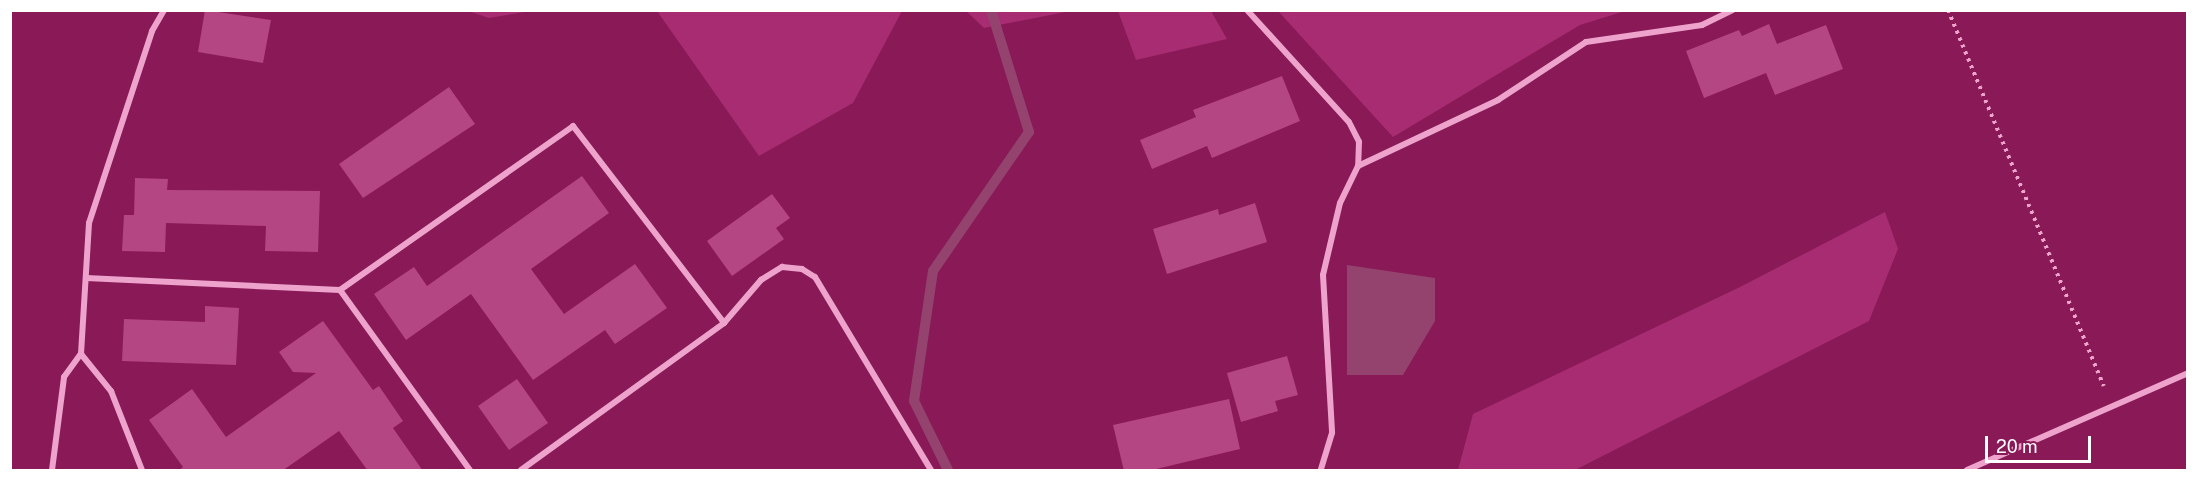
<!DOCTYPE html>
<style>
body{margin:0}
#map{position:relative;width:2198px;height:481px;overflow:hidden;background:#891957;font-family:"Public Sans",sans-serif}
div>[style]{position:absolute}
.green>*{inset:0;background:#a72c71}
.water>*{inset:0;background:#94436f}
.stream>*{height:10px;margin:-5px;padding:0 5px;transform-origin:5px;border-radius:5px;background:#94436f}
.building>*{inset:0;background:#b44683}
.path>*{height:4px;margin-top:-2px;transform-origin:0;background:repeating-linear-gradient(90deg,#eda3cc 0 3px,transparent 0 7.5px)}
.street>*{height:6px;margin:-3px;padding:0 3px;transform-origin:3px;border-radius:3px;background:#eda3cc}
span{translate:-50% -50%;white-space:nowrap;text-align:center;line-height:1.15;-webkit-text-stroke:4.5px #891957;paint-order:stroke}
.frame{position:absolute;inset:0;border:12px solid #fff;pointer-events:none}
.scale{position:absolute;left:1985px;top:436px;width:106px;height:27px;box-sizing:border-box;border:3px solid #fff;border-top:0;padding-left:8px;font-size:18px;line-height:21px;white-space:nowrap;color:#fff;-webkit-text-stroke:4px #891957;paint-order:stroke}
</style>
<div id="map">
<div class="green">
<i style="clip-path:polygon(468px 11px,531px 11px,489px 18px)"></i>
<i style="clip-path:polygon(657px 11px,902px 11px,853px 103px,759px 156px)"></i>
<i style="clip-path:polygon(966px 11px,1071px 11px,984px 28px)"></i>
<i style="clip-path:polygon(1118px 11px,1211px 11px,1227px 39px,1136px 60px)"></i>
<i style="clip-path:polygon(1278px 11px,1625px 11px,1580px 25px,1393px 137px)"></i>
<i style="clip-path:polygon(1885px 212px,1898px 249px,1869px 321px,1575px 470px,1458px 470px,1473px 414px,1740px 287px)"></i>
</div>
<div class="water">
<i style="clip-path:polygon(1347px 265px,1435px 278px,1435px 321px,1403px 375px,1347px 375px)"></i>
</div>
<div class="stream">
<i style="left:948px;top:470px;width:77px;rotate:-116.2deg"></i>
<i style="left:914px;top:401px;width:131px;rotate:-81.7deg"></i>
<i style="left:933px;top:271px;width:169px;rotate:-55.4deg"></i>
<i style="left:1029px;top:132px;width:128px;rotate:-107.3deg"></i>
</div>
<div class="building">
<i style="clip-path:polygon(205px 10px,271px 20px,263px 63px,198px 52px)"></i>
<i style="clip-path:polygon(1769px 24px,1777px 44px,1826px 25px,1843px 69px,1775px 95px,1766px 73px,1704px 98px,1686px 51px,1739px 30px,1742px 36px)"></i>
<i style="clip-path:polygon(1282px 76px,1300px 121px,1212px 158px,1207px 146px,1152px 169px,1140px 140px,1196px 117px,1193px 110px)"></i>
<i style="clip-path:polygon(449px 87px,475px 124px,363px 198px,339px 164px)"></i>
<i style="clip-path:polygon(582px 176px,609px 213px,531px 269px,564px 314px,635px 264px,667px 308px,615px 344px,605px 330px,533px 380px,471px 294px,406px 340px,374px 294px,414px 267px,427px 286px)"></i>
<i style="clip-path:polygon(135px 178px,168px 179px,167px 190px,320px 191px,318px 252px,265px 251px,266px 226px,166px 223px,165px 252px,122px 251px,124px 215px,134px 215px)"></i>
<i style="clip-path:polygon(772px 194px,790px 218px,776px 228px,784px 239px,732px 276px,707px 241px)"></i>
<i style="clip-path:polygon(1255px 203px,1267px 242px,1167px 274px,1153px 229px,1218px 209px,1219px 215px)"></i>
<i style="clip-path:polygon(205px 306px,239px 308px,236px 365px,122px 361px,124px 319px,205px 322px)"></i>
<i style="clip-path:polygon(323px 321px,373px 390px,379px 386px,403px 421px,393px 428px,423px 471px,368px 471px,339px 431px,282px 471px,178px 471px,183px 467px,149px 420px,192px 389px,226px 437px,316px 373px,293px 372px,279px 352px)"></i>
<i style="clip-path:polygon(1287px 356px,1298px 395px,1275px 401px,1278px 411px,1241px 422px,1227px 373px)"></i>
<i style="clip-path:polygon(517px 379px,548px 423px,509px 450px,478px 406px)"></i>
<i style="clip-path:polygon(1229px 399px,1240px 449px,1148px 471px,1124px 471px,1113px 425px)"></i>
</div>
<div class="path">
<i style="left:1948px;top:10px;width:407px;rotate:67.5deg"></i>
</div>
<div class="street">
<i style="left:1247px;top:10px;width:151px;rotate:47.7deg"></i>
<i style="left:1349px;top:122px;width:22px;rotate:63deg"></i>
<i style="left:1359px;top:142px;width:24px;rotate:92deg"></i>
<i style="left:1358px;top:166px;width:41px;rotate:115.9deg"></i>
<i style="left:1340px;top:203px;width:74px;rotate:103.3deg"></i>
<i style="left:1323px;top:275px;width:158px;rotate:86.7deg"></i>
<i style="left:1332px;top:433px;width:39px;rotate:107deg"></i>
<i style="left:1358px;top:166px;width:155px;rotate:-25.2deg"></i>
<i style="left:1498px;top:100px;width:105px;rotate:-33.4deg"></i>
<i style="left:1586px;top:42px;width:117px;rotate:-8.3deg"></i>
<i style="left:1702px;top:25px;width:34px;rotate:-26deg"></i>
<i style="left:86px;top:278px;width:254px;rotate:2.7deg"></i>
<i style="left:340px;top:290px;width:285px;rotate:-35.1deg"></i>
<i style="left:573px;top:126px;width:248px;rotate:52.5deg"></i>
<i style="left:340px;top:290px;width:222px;rotate:54.2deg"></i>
<i style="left:81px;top:354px;width:48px;rotate:51deg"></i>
<i style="left:111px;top:391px;width:85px;rotate:68.6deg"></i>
<i style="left:52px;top:470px;width:94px;rotate:-82.6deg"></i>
<i style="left:64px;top:377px;width:29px;rotate:-54deg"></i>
<i style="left:81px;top:354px;width:131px;rotate:-86.5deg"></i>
<i style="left:89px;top:223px;width:202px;rotate:-71.8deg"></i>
<i style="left:152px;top:31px;width:24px;rotate:-60deg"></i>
<i style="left:521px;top:470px;width:251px;rotate:-35.9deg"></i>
<i style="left:724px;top:323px;width:57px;rotate:-49.3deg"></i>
<i style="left:761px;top:280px;width:25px;rotate:-32deg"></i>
<i style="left:782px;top:267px;width:20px;rotate:6deg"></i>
<i style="left:802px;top:269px;width:15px;rotate:32deg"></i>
<i style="left:815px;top:277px;width:225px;rotate:59deg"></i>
<i style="left:1967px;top:470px;width:241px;rotate:-23.7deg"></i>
</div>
<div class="frame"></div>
<div class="scale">20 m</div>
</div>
